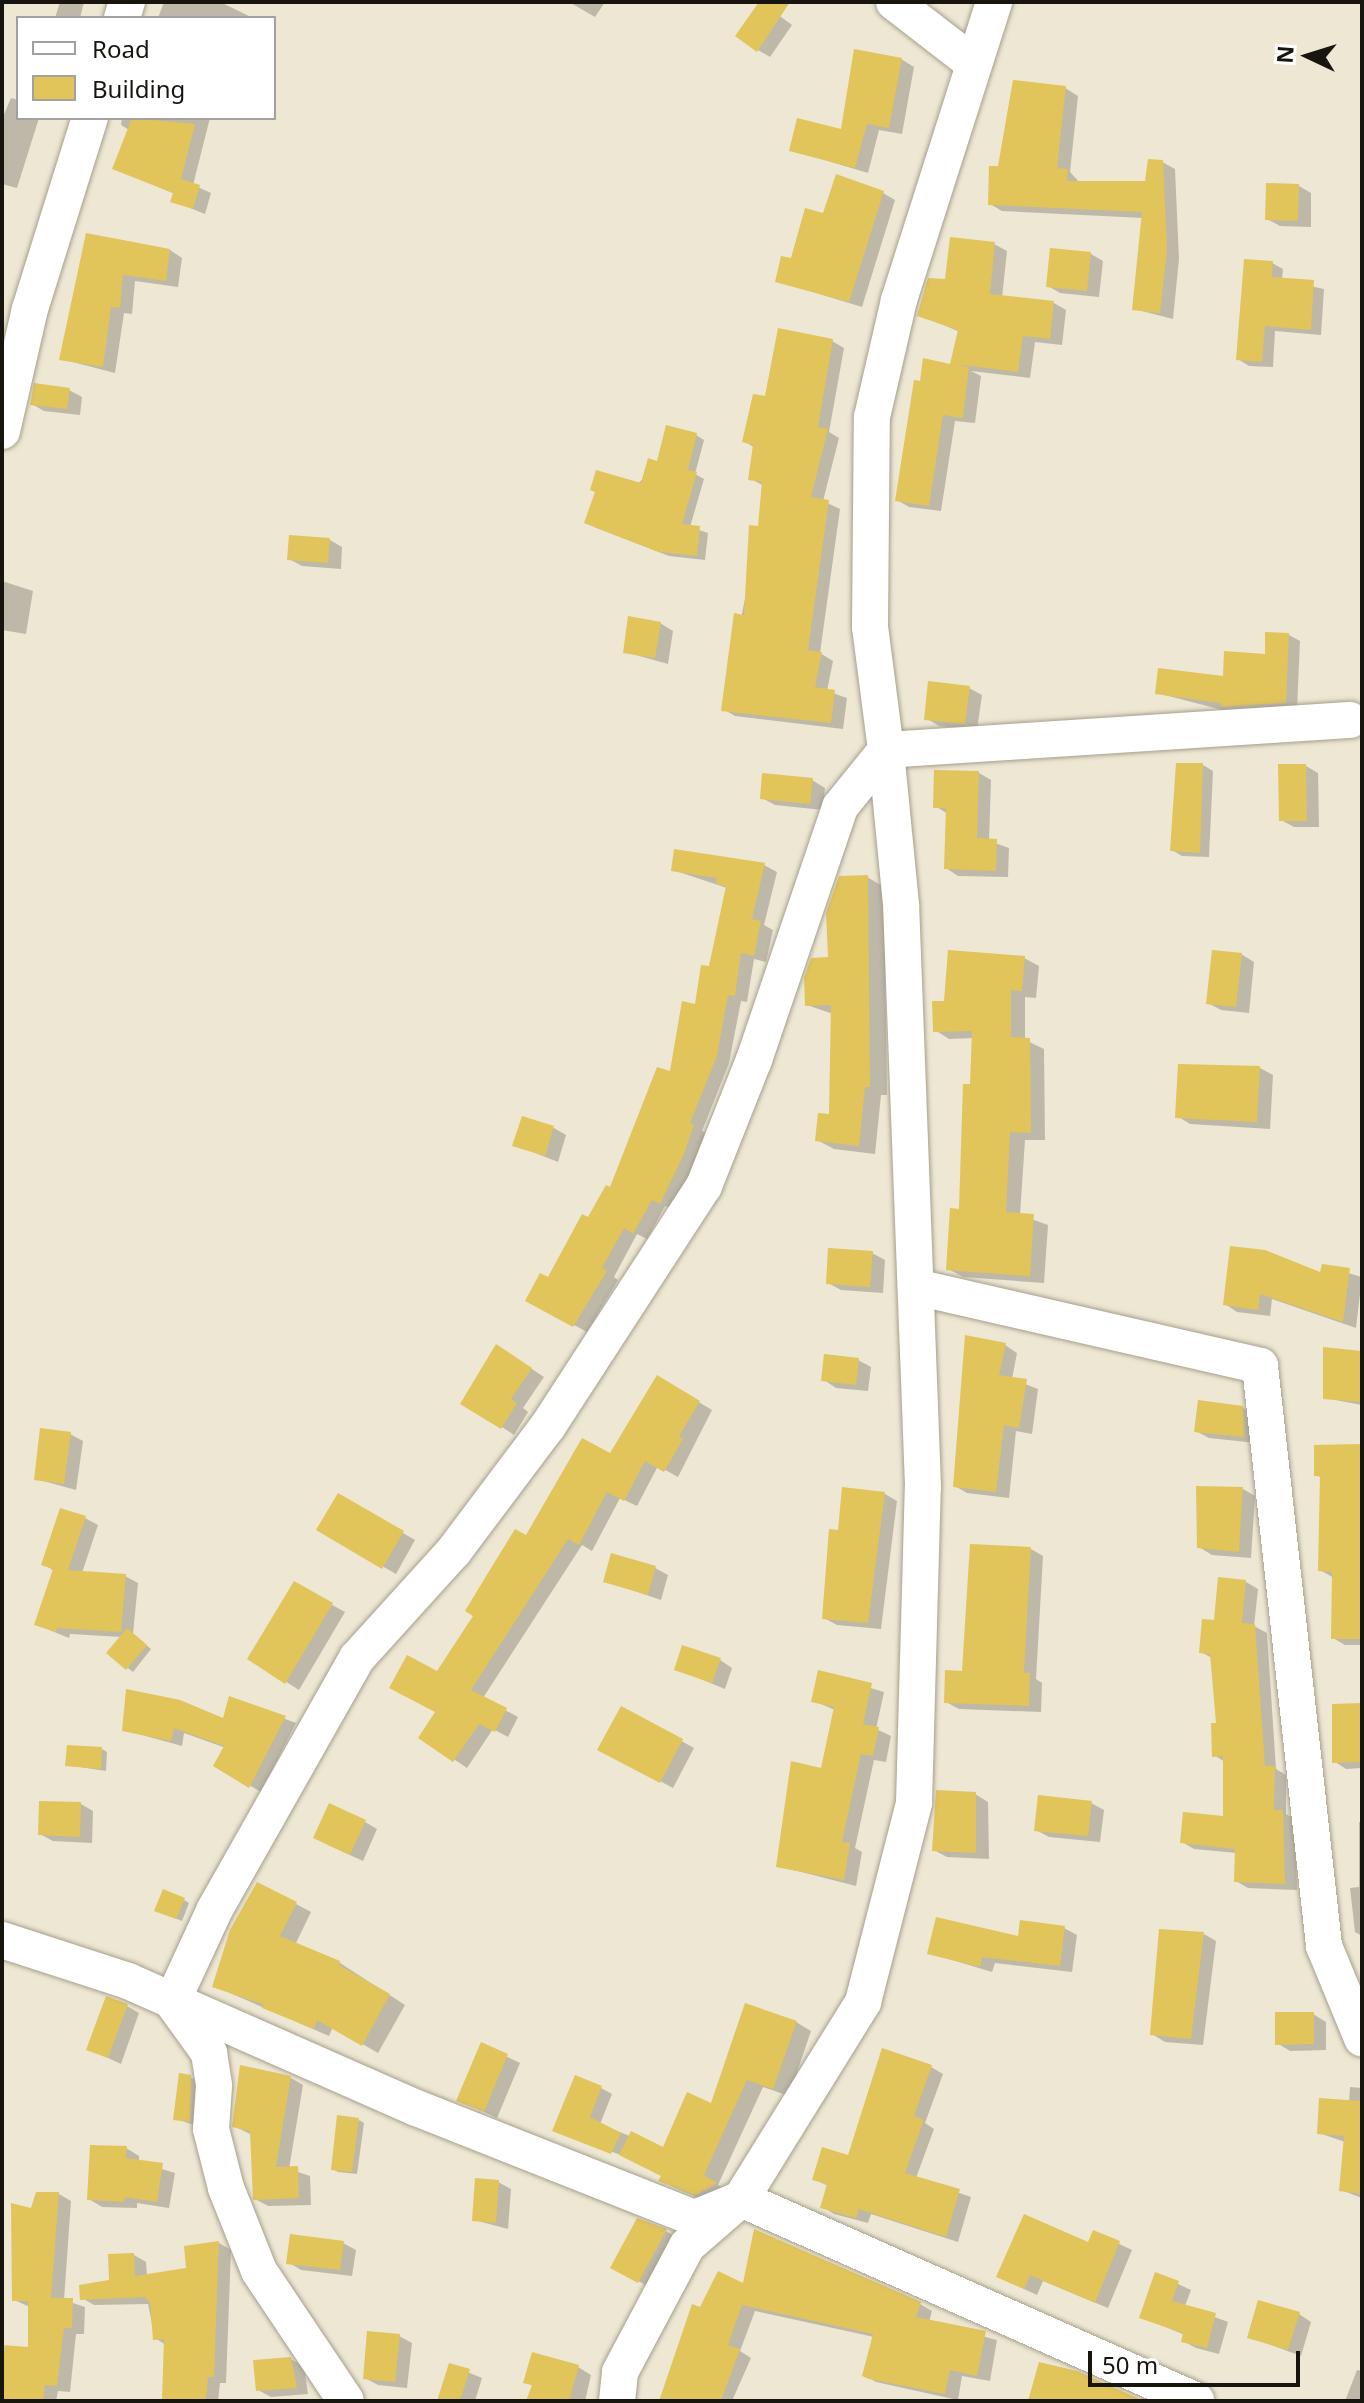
<!DOCTYPE html>
<style>
body{margin:0}
#map{position:relative;width:1364px;height:2403px;overflow:hidden;background:#ede7d3;font-family:"Noto Sans",sans-serif}
div>[style]{position:absolute}
.shadow>*{inset:0;background:#0003}
.building>*{inset:0;background:#e1c45a}
.roads{filter:drop-shadow(0 0 2px #a59f8c) drop-shadow(0 0 2px #a59f8c)}
.minor>*{height:36px;margin:-18px;padding:0 18px;transform-origin:18px;border-radius:18px;background:#fff}
span{translate:-50% -50%;white-space:nowrap;text-align:center;line-height:1.15;-webkit-text-stroke:7px #fff;paint-order:stroke}
.frame{position:absolute;inset:0;border:4px solid #17150e;pointer-events:none}
.legend{position:absolute;left:16px;top:16px;width:260px;height:104px;box-sizing:border-box;background:#fff;border:2px solid #a2a19f;margin:0;padding:10px 14px;list-style:none;font-size:24px;color:#17150e}
.legend li{display:flex;align-items:center;gap:16px;height:40px}
.legend b{width:40px;border:2px solid #a2a19f}
.north{position:absolute;left:1268px;top:16px;width:80px;height:80px;-webkit-text-stroke:6px #fff;paint-order:stroke;rotate:274deg;font-size:22px;font-weight:700;line-height:32px;text-align:center;color:#17150e}
.north::after{content:'';display:block;margin:auto;width:28px;height:36px;background:#17150e;clip-path:polygon(50% 0,100% 100%,50% 72%,0 100%)}
.scale{position:absolute;left:1088px;top:2351px;width:212px;height:36px;box-sizing:border-box;border:4px solid #17150e;border-top:0;padding-left:10px;font-size:24px;line-height:28px;white-space:nowrap;color:#17150e;-webkit-text-stroke:6px #fff;paint-order:stroke}
</style>
<div id="map">
<div class="shadow">
<i style="clip-path:polygon(60px 2px,84px 2px,80px 18px,55px 18px)"></i>
<i style="clip-path:polygon(164px 2px,220px 2px,249px 16px,158px 18px)"></i>
<i style="clip-path:polygon(569px 2px,605px 2px,595px 17px)"></i>
<i style="clip-path:polygon(773px 11px,792px 25px,770px 57px,758px 50px)"></i>
<i style="clip-path:polygon(901px 59px,914px 67px,902px 134px,879px 130px,868px 173px,791px 150px,842px 132px)"></i>
<i style="clip-path:polygon(1065px 88px,1078px 96px,1070px 172px,1080px 183px,1147px 183px,1162px 162px,1175px 169px,1179px 259px,1173px 319px,1134px 309px,1143px 218px,1002px 211px,990px 204px,1000px 168px)"></i>
<i style="clip-path:polygon(11px 98px,18px 100px,18px 118px,39px 118px,17px 188px,2px 184px,2px 119px)"></i>
<i style="clip-path:polygon(122px 118px,210px 118px,193px 185px,211px 193px,205px 214px,173px 201px,175px 194px,114px 168px,129px 130px,121px 125px)"></i>
<i style="clip-path:polygon(1299px 186px,1311px 193px,1311px 227px,1280px 226px,1267px 219px)"></i>
<i style="clip-path:polygon(883px 193px,895px 200px,862px 307px,777px 281px,824px 215px)"></i>
<i style="clip-path:polygon(87px 235px,170px 250px,182px 258px,178px 287px,135px 281px,132px 314px,124px 313px,115px 373px,61px 359px)"></i>
<i style="clip-path:polygon(994px 244px,1007px 251px,1002px 298px,1054px 303px,1066px 310px,1062px 345px,1035px 342px,1030px 378px,971px 371px,981px 376px,975px 423px,955px 421px,941px 511px,909px 507px,897px 500px,922px 383px,952px 366px,960px 332px,920px 315px,947px 282px)"></i>
<i style="clip-path:polygon(1091px 254px,1103px 261px,1099px 297px,1060px 293px,1048px 286px)"></i>
<i style="clip-path:polygon(1272px 263px,1283px 269px,1282px 280px,1324px 289px,1321px 335px,1275px 331px,1273px 367px,1249px 366px,1238px 359px)"></i>
<i style="clip-path:polygon(832px 341px,844px 348px,829px 432px,839px 438px,823px 501px,840px 509px,820px 653px,833px 661px,827px 691px,847px 698px,843px 729px,735px 716px,723px 709px,759px 528px,762px 485px,751px 479px,755px 448px,744px 441px,767px 398px)"></i>
<i style="clip-path:polygon(69px 390px,82px 397px,80px 415px,44px 411px,32px 404px)"></i>
<i style="clip-path:polygon(696px 435px,704px 440px,695px 474px,704px 479px,690px 527px,708px 533px,705px 560px,669px 556px,594px 527px,659px 463px)"></i>
<i style="clip-path:polygon(330px 540px,342px 547px,341px 569px,302px 566px,289px 559px)"></i>
<i style="clip-path:polygon(2px 581px,33px 591px,26px 634px,2px 630px)"></i>
<i style="clip-path:polygon(660px 623px,673px 631px,668px 664px,625px 652px)"></i>
<i style="clip-path:polygon(1289px 635px,1300px 641px,1297px 709px,1234px 713px,1157px 693px,1225px 678px,1266px 656px)"></i>
<i style="clip-path:polygon(969px 688px,982px 695px,977px 730px,939px 726px,926px 718px)"></i>
<i style="clip-path:polygon(1203px 765px,1213px 771px,1209px 857px,1182px 856px,1172px 850px)"></i>
<i style="clip-path:polygon(1306px 766px,1318px 773px,1319px 827px,1294px 827px,1281px 820px)"></i>
<i style="clip-path:polygon(979px 773px,991px 780px,989px 841px,1009px 848px,1008px 877px,958px 876px,946px 868px,948px 814px,935px 806px)"></i>
<i style="clip-path:polygon(812px 780px,825px 788px,823px 810px,775px 805px,762px 798px)"></i>
<i style="clip-path:polygon(764px 865px,777px 872px,764px 925px,773px 930px,766px 962px,754px 959px,747px 1002px,741px 1001px,729px 1063px,702px 1131px,706px 1133px,697px 1162px,673px 1209px,665px 1206px,647px 1239px,637px 1234px,614px 1277px,618px 1280px,587px 1332px,528px 1300px,549px 1280px,611px 1190px,671px 1074px,711px 969px,727px 888px,673px 870px)"></i>
<i style="clip-path:polygon(867px 877px,884px 887px,887px 1095px,881px 1095px,875px 1154px,834px 1149px,817px 1140px,831px 1116px,833px 1014px,807px 1005px)"></i>
<i style="clip-path:polygon(1241px 954px,1254px 962px,1249px 1013px,1221px 1010px,1208px 1003px)"></i>
<i style="clip-path:polygon(1024px 958px,1039px 966px,1036px 998px,1025px 997px,1025px 1040px,1044px 1049px,1045px 1140px,1025px 1140px,1020px 1215px,1048px 1225px,1044px 1283px,963px 1277px,948px 1269px,961px 1211px,974px 1038px,949px 1039px,935px 1030px,946px 1003px)"></i>
<i style="clip-path:polygon(1180px 1066px,1260px 1068px,1273px 1075px,1270px 1129px,1190px 1124px,1177px 1116px)"></i>
<i style="clip-path:polygon(554px 1128px,566px 1135px,558px 1162px,515px 1145px)"></i>
<i style="clip-path:polygon(872px 1253px,885px 1260px,883px 1293px,841px 1290px,828px 1283px)"></i>
<i style="clip-path:polygon(1323px 1266px,1362px 1277px,1356px 1328px,1272px 1299px,1270px 1316px,1237px 1312px,1225px 1304px,1322px 1275px)"></i>
<i style="clip-path:polygon(1005px 1345px,1017px 1353px,1012px 1379px,1038px 1389px,1032px 1434px,1016px 1431px,1009px 1498px,967px 1493px,955px 1486px)"></i>
<i style="clip-path:polygon(1362px 1353px,1362px 1405px,1325px 1398px)"></i>
<i style="clip-path:polygon(509px 1354px,544px 1377px,523px 1408px,528px 1412px,514px 1435px,502px 1427px)"></i>
<i style="clip-path:polygon(858px 1360px,871px 1367px,868px 1391px,836px 1388px,824px 1380px)"></i>
<i style="clip-path:polygon(658px 1378px,712px 1410px,678px 1477px,658px 1466px,637px 1506px,620px 1498px,592px 1551px,582px 1545px,483px 1698px,518px 1717px,508px 1737px,493px 1729px,467px 1768px,421px 1737px,437px 1712px,438px 1673px,526px 1538px,611px 1456px)"></i>
<i style="clip-path:polygon(1243px 1408px,1255px 1415px,1256px 1443px,1209px 1438px,1196px 1431px)"></i>
<i style="clip-path:polygon(70px 1434px,83px 1441px,76px 1490px,36px 1479px)"></i>
<i style="clip-path:polygon(1362px 1446px,1362px 1645px,1345px 1645px,1333px 1638px,1334px 1578px,1320px 1570px,1322px 1478px,1316px 1475px)"></i>
<i style="clip-path:polygon(1243px 1489px,1255px 1496px,1251px 1558px,1212px 1555px,1199px 1547px)"></i>
<i style="clip-path:polygon(885px 1494px,897px 1501px,881px 1629px,837px 1625px,824px 1618px,839px 1532px)"></i>
<i style="clip-path:polygon(339px 1496px,415px 1540px,396px 1574px,319px 1530px)"></i>
<i style="clip-path:polygon(85px 1518px,98px 1525px,82px 1573px,125px 1576px,138px 1583px,133px 1634px,151px 1649px,133px 1672px,109px 1653px,122px 1637px,70px 1634px,69px 1638px,37px 1625px,54px 1571px,44px 1564px)"></i>
<i style="clip-path:polygon(1031px 1549px,1043px 1556px,1036px 1679px,1042px 1683px,1041px 1712px,959px 1709px,946px 1702px)"></i>
<i style="clip-path:polygon(655px 1568px,668px 1575px,661px 1600px,605px 1581px)"></i>
<i style="clip-path:polygon(1246px 1582px,1258px 1589px,1254px 1626px,1267px 1633px,1276px 1769px,1286px 1775px,1286px 1814px,1295px 1819px,1297px 1890px,1248px 1888px,1236px 1881px,1237px 1853px,1194px 1849px,1182px 1842px,1225px 1819px,1225px 1762px,1214px 1755px,1218px 1725px,1212px 1658px,1201px 1652px)"></i>
<i style="clip-path:polygon(294px 1584px,345px 1612px,299px 1690px,249px 1658px)"></i>
<i style="clip-path:polygon(720px 1660px,732px 1668px,725px 1689px,676px 1669px)"></i>
<i style="clip-path:polygon(820px 1673px,884px 1692px,876px 1729px,891px 1736px,886px 1762px,874px 1760px,855px 1848px,862px 1852px,856px 1886px,778px 1866px,823px 1770px,835px 1710px,814px 1701px)"></i>
<i style="clip-path:polygon(231px 1699px,296px 1723px,261px 1792px,216px 1766px,226px 1748px,184px 1733px,182px 1746px,124px 1730px,224px 1721px)"></i>
<i style="clip-path:polygon(1362px 1705px,1362px 1768px,1346px 1769px,1334px 1761px)"></i>
<i style="clip-path:polygon(622px 1708px,694px 1748px,673px 1788px,600px 1749px)"></i>
<i style="clip-path:polygon(102px 1749px,107px 1752px,106px 1771px,67px 1765px)"></i>
<i style="clip-path:polygon(975px 1794px,988px 1802px,989px 1859px,947px 1857px,934px 1850px)"></i>
<i style="clip-path:polygon(1091px 1803px,1104px 1810px,1100px 1842px,1049px 1837px,1036px 1830px)"></i>
<i style="clip-path:polygon(81px 1804px,93px 1811px,92px 1843px,53px 1841px,40px 1834px)"></i>
<i style="clip-path:polygon(365px 1822px,377px 1829px,363px 1861px,328px 1845px)"></i>
<i style="clip-path:polygon(1359px 1822px,1362px 1822px,1362px 1936px,1355px 1932px,1350px 1888px,1359px 1887px)"></i>
<i style="clip-path:polygon(184px 1900px,189px 1903px,182px 1921px,162px 1913px)"></i>
<i style="clip-path:polygon(296px 1904px,311px 1912px,295px 1945px,340px 1963px,405px 2005px,378px 2053px,333px 2027px,329px 2036px,214px 1986px)"></i>
<i style="clip-path:polygon(1064px 1928px,1077px 1935px,1072px 1972px,995px 1963px,992px 1972px,929px 1953px)"></i>
<i style="clip-path:polygon(1204px 1934px,1216px 1941px,1203px 2045px,1165px 2042px,1152px 2034px)"></i>
<i style="clip-path:polygon(127px 2006px,139px 2013px,121px 2064px,89px 2049px)"></i>
<i style="clip-path:polygon(1313px 2014px,1326px 2022px,1326px 2050px,1290px 2051px,1277px 2043px)"></i>
<i style="clip-path:polygon(796px 2022px,811px 2031px,789px 2096px,763px 2087px,718px 2185px,730px 2192px,711px 2203px,675px 2188px,660px 2180px,663px 2176px,624px 2156px,566px 2136px,601px 2088px,612px 2094px,600px 2124px,664px 2150px)"></i>
<i style="clip-path:polygon(482px 2045px,520px 2063px,497px 2118px,459px 2100px)"></i>
<i style="clip-path:polygon(931px 2067px,943px 2074px,925px 2123px,934px 2129px,916px 2178px,971px 2197px,958px 2242px,871px 2214px,868px 2223px,834px 2214px,823px 2207px,828px 2186px,814px 2179px,849px 2157px)"></i>
<i style="clip-path:polygon(190px 2077px,203px 2084px,203px 2128px,176px 2119px)"></i>
<i style="clip-path:polygon(291px 2078px,303px 2085px,289px 2169px,310px 2176px,311px 2205px,268px 2206px,255px 2199px,252px 2135px,234px 2126px)"></i>
<i style="clip-path:polygon(1350px 2087px,1362px 2088px,1362px 2198px,1341px 2190px,1345px 2142px,1319px 2133px,1349px 2102px)"></i>
<i style="clip-path:polygon(359px 2120px,364px 2123px,357px 2174px,338px 2172px,333px 2169px)"></i>
<i style="clip-path:polygon(126px 2148px,139px 2156px,139px 2162px,175px 2173px,169px 2208px,137px 2203px,137px 2208px,102px 2207px,89px 2199px)"></i>
<i style="clip-path:polygon(498px 2182px,511px 2189px,508px 2229px,474px 2220px)"></i>
<i style="clip-path:polygon(59px 2194px,71px 2201px,64px 2300px,85px 2307px,84px 2334px,76px 2334px,70px 2392px,58px 2391px,56px 2401px,7px 2401px,2px 2397px,2px 2347px,30px 2350px,30px 2307px,14px 2300px,32px 2211px)"></i>
<i style="clip-path:polygon(666px 2231px,678px 2238px,651px 2288px,613px 2267px)"></i>
<i style="clip-path:polygon(1094px 2232px,1132px 2250px,1108px 2308px,1043px 2281px,1037px 2295px,1011px 2283px,1089px 2245px)"></i>
<i style="clip-path:polygon(219px 2243px,231px 2250px,226px 2383px,220px 2383px,218px 2401px,156px 2401px,164px 2398px,166px 2345px,155px 2338px,148px 2304px,94px 2305px,82px 2298px,111px 2282px,134px 2255px,146px 2262px,147px 2276px,188px 2270px,186px 2248px)"></i>
<i style="clip-path:polygon(343px 2243px,356px 2250px,352px 2276px,301px 2270px,288px 2262px)"></i>
<i style="clip-path:polygon(1156px 2274px,1191px 2290px,1185px 2306px,1228px 2322px,1219px 2354px,1196px 2348px,1183px 2341px,1185px 2335px,1141px 2317px)"></i>
<i style="clip-path:polygon(744px 2286px,920px 2304px,932px 2311px,929px 2322px,997px 2340px,990px 2381px,962px 2376px,958px 2400px,876px 2382px,864px 2375px,874px 2337px,755px 2311px,740px 2351px,751px 2358px,732px 2401px,660px 2401px,693px 2307px,701px 2310px)"></i>
<i style="clip-path:polygon(1299px 2314px,1311px 2322px,1301px 2356px,1250px 2337px)"></i>
<i style="clip-path:polygon(399px 2336px,412px 2343px,407px 2388px,378px 2385px,365px 2378px)"></i>
<i style="clip-path:polygon(291px 2359px,304px 2367px,308px 2394px,271px 2397px,258px 2390px)"></i>
<i style="clip-path:polygon(450px 2365px,482px 2378px,475px 2401px,439px 2401px)"></i>
<i style="clip-path:polygon(578px 2367px,591px 2375px,585px 2401px,529px 2401px,533px 2386px,526px 2382px)"></i>
<i style="clip-path:polygon(1357px 2370px,1362px 2371px,1362px 2401px,1345px 2401px)"></i>
</div>
<div class="building">
<i style="clip-path:polygon(759px 2px,790px 2px,757px 52px,735px 36px)"></i>
<i style="clip-path:polygon(854px 49px,902px 58px,889px 128px,867px 124px,855px 168px,789px 151px,797px 118px,841px 129px)"></i>
<i style="clip-path:polygon(1013px 80px,1066px 86px,1057px 168px,1068px 169px,1067px 181px,1145px 181px,1148px 159px,1163px 160px,1167px 250px,1160px 313px,1132px 310px,1142px 212px,988px 205px,989px 166px,998px 166px)"></i>
<i style="clip-path:polygon(132px 118px,195px 124px,181px 179px,200px 185px,193px 209px,170px 202px,173px 193px,112px 169px)"></i>
<i style="clip-path:polygon(836px 174px,884px 191px,849px 302px,775px 282px,781px 256px,791px 258px,805px 208px,823px 213px)"></i>
<i style="clip-path:polygon(1266px 183px,1299px 184px,1298px 221px,1265px 220px)"></i>
<i style="clip-path:polygon(86px 233px,170px 249px,166px 281px,123px 275px,120px 308px,111px 307px,103px 367px,59px 360px)"></i>
<i style="clip-path:polygon(950px 237px,995px 242px,990px 294px,1054px 301px,1050px 339px,1023px 336px,1018px 372px,955px 364px,969px 367px,963px 418px,943px 415px,929px 506px,895px 501px,914px 380px,920px 381px,923px 358px,950px 364px,958px 330px,917px 316px,928px 278px,945px 279px)"></i>
<i style="clip-path:polygon(1050px 248px,1091px 252px,1087px 291px,1046px 287px)"></i>
<i style="clip-path:polygon(1244px 259px,1273px 261px,1272px 277px,1314px 280px,1311px 330px,1265px 326px,1262px 362px,1236px 360px)"></i>
<i style="clip-path:polygon(778px 328px,833px 339px,818px 427px,828px 429px,811px 497px,829px 500px,808px 650px,822px 652px,815px 687px,835px 690px,831px 723px,721px 711px,734px 613px,744px 615px,749px 525px,758px 526px,762px 482px,748px 480px,753px 445px,742px 442px,753px 394px,765px 396px)"></i>
<i style="clip-path:polygon(34px 383px,70px 388px,67px 409px,30px 405px)"></i>
<i style="clip-path:polygon(666px 425px,697px 433px,688px 470px,697px 472px,682px 524px,700px 526px,697px 556px,659px 552px,584px 523px,595px 492px,590px 490px,596px 470px,641px 483px,648px 458px,657px 461px)"></i>
<i style="clip-path:polygon(289px 535px,330px 538px,328px 563px,287px 560px)"></i>
<i style="clip-path:polygon(628px 616px,661px 622px,655px 658px,623px 653px)"></i>
<i style="clip-path:polygon(1265px 632px,1289px 633px,1286px 703px,1221px 707px,1221px 703px,1155px 694px,1158px 668px,1223px 676px,1224px 651px,1265px 654px)"></i>
<i style="clip-path:polygon(928px 681px,970px 686px,965px 724px,924px 720px)"></i>
<i style="clip-path:polygon(1176px 763px,1203px 763px,1200px 853px,1170px 851px)"></i>
<i style="clip-path:polygon(1278px 764px,1306px 764px,1307px 821px,1279px 821px)"></i>
<i style="clip-path:polygon(934px 770px,979px 771px,977px 838px,997px 839px,996px 871px,944px 869px,946px 808px,933px 808px)"></i>
<i style="clip-path:polygon(762px 773px,813px 778px,810px 804px,760px 799px)"></i>
<i style="clip-path:polygon(674px 849px,765px 863px,752px 919px,761px 921px,754px 956px,741px 953px,735px 996px,728px 995px,717px 1056px,690px 1123px,694px 1124px,684px 1154px,660px 1204px,652px 1200px,633px 1234px,624px 1228px,602px 1268px,607px 1271px,573px 1327px,525px 1301px,540px 1273px,548px 1277px,582px 1214px,588px 1217px,606px 1185px,610px 1187px,657px 1067px,670px 1071px,682px 1001px,695px 1004px,701px 965px,709px 966px,726px 886px,716px 884px,717px 878px,671px 871px)"></i>
<i style="clip-path:polygon(868px 875px,870px 1087px,865px 1087px,859px 1146px,815px 1141px,818px 1113px,829px 1114px,831px 1005px,805px 1006px,804px 978px,811px 958px,828px 957px,826px 913px,839px 876px)"></i>
<i style="clip-path:polygon(948px 950px,1025px 956px,1022px 991px,1011px 990px,1011px 1037px,1030px 1038px,1031px 1133px,1010px 1132px,1006px 1212px,1034px 1214px,1030px 1276px,946px 1270px,950px 1208px,959px 1209px,963px 1084px,970px 1084px,972px 1031px,933px 1032px,932px 1001px,944px 1001px)"></i>
<i style="clip-path:polygon(1212px 950px,1242px 953px,1236px 1007px,1206px 1004px)"></i>
<i style="clip-path:polygon(1178px 1064px,1260px 1066px,1257px 1122px,1175px 1118px)"></i>
<i style="clip-path:polygon(522px 1116px,554px 1126px,545px 1156px,512px 1146px)"></i>
<i style="clip-path:polygon(1230px 1246px,1265px 1250px,1320px 1272px,1322px 1264px,1350px 1268px,1343px 1322px,1260px 1294px,1258px 1310px,1223px 1305px)"></i>
<i style="clip-path:polygon(828px 1248px,873px 1251px,870px 1287px,826px 1284px)"></i>
<i style="clip-path:polygon(965px 1335px,1006px 1343px,999px 1375px,1027px 1379px,1019px 1428px,1004px 1425px,996px 1492px,953px 1487px)"></i>
<i style="clip-path:polygon(496px 1344px,532px 1368px,511px 1399px,517px 1403px,501px 1429px,460px 1404px)"></i>
<i style="clip-path:polygon(1323px 1347px,1362px 1351px,1362px 1402px,1323px 1399px)"></i>
<i style="clip-path:polygon(824px 1354px,859px 1358px,856px 1385px,821px 1381px)"></i>
<i style="clip-path:polygon(657px 1375px,700px 1401px,679px 1436px,683px 1439px,664px 1472px,645px 1461px,624px 1501px,607px 1492px,579px 1545px,568px 1539px,471px 1690px,507px 1708px,495px 1732px,479px 1724px,453px 1762px,418px 1738px,435px 1712px,389px 1688px,407px 1655px,437px 1671px,473px 1616px,465px 1611px,488px 1573px,515px 1529px,526px 1535px,582px 1438px,610px 1453px)"></i>
<i style="clip-path:polygon(1198px 1400px,1243px 1406px,1244px 1437px,1194px 1432px)"></i>
<i style="clip-path:polygon(40px 1428px,71px 1432px,64px 1484px,34px 1480px)"></i>
<i style="clip-path:polygon(1362px 1444px,1362px 1639px,1331px 1639px,1332px 1572px,1318px 1571px,1320px 1476px,1314px 1476px,1314px 1445px)"></i>
<i style="clip-path:polygon(1196px 1486px,1243px 1487px,1239px 1552px,1197px 1548px)"></i>
<i style="clip-path:polygon(842px 1487px,885px 1492px,868px 1623px,822px 1619px,829px 1529px,838px 1530px)"></i>
<i style="clip-path:polygon(338px 1493px,404px 1531px,382px 1569px,316px 1530px)"></i>
<i style="clip-path:polygon(60px 1508px,86px 1516px,68px 1570px,126px 1574px,121px 1632px,57px 1628px,56px 1632px,34px 1625px,53px 1569px,41px 1565px)"></i>
<i style="clip-path:polygon(970px 1544px,1031px 1547px,1024px 1673px,1030px 1673px,1029px 1706px,944px 1703px,945px 1670px,962px 1671px)"></i>
<i style="clip-path:polygon(611px 1553px,656px 1566px,648px 1595px,603px 1582px)"></i>
<i style="clip-path:polygon(1218px 1577px,1246px 1580px,1242px 1623px,1255px 1624px,1265px 1766px,1275px 1766px,1274px 1810px,1283px 1810px,1285px 1884px,1234px 1882px,1235px 1849px,1180px 1843px,1183px 1812px,1223px 1816px,1223px 1756px,1212px 1757px,1211px 1723px,1216px 1723px,1210px 1654px,1199px 1653px,1202px 1619px,1214px 1620px)"></i>
<i style="clip-path:polygon(294px 1581px,333px 1603px,285px 1684px,247px 1659px)"></i>
<i style="clip-path:polygon(127px 1628px,147px 1645px,126px 1670px,106px 1653px)"></i>
<i style="clip-path:polygon(682px 1645px,721px 1658px,712px 1683px,674px 1670px)"></i>
<i style="clip-path:polygon(818px 1670px,872px 1683px,863px 1724px,879px 1727px,873px 1756px,861px 1754px,842px 1842px,850px 1843px,844px 1880px,776px 1867px,791px 1761px,821px 1768px,834px 1707px,811px 1702px)"></i>
<i style="clip-path:polygon(126px 1689px,180px 1700px,223px 1718px,229px 1696px,286px 1716px,249px 1788px,213px 1766px,224px 1746px,174px 1728px,171px 1741px,122px 1731px)"></i>
<i style="clip-path:polygon(1362px 1703px,1362px 1762px,1332px 1763px,1332px 1704px)"></i>
<i style="clip-path:polygon(621px 1706px,683px 1739px,660px 1783px,597px 1750px)"></i>
<i style="clip-path:polygon(67px 1745px,102px 1747px,101px 1769px,65px 1766px)"></i>
<i style="clip-path:polygon(936px 1790px,976px 1792px,976px 1853px,932px 1851px)"></i>
<i style="clip-path:polygon(1038px 1795px,1092px 1801px,1088px 1836px,1034px 1831px)"></i>
<i style="clip-path:polygon(39px 1801px,81px 1802px,80px 1837px,38px 1835px)"></i>
<i style="clip-path:polygon(329px 1803px,366px 1820px,350px 1855px,313px 1838px)"></i>
<i style="clip-path:polygon(257px 1882px,297px 1902px,280px 1936px,340px 1961px,339px 1965px,390px 1994px,362px 2046px,317px 2020px,314px 2029px,262px 2008px,263px 2004px,212px 1987px,230px 1930px)"></i>
<i style="clip-path:polygon(163px 1889px,185px 1898px,176px 1919px,154px 1911px)"></i>
<i style="clip-path:polygon(936px 1917px,1018px 1936px,1020px 1920px,1065px 1926px,1060px 1966px,982px 1957px,980px 1967px,927px 1954px)"></i>
<i style="clip-path:polygon(1159px 1929px,1204px 1932px,1191px 2039px,1150px 2035px)"></i>
<i style="clip-path:polygon(106px 1996px,128px 2004px,108px 2058px,86px 2050px)"></i>
<i style="clip-path:polygon(745px 2003px,797px 2021px,773px 2089px,747px 2080px,704px 2175px,717px 2183px,695px 2195px,658px 2181px,661px 2176px,619px 2155px,631px 2131px,663px 2147px,687px 2092px,711px 2103px)"></i>
<i style="clip-path:polygon(1275px 2012px,1314px 2012px,1314px 2044px,1275px 2045px)"></i>
<i style="clip-path:polygon(481px 2042px,508px 2054px,484px 2112px,456px 2101px)"></i>
<i style="clip-path:polygon(882px 2048px,932px 2065px,914px 2116px,924px 2120px,905px 2173px,960px 2189px,946px 2237px,859px 2209px,856px 2218px,820px 2208px,827px 2184px,812px 2180px,822px 2147px,848px 2155px)"></i>
<i style="clip-path:polygon(240px 2065px,291px 2076px,276px 2167px,298px 2166px,299px 2198px,253px 2200px,250px 2131px,232px 2127px)"></i>
<i style="clip-path:polygon(179px 2073px,191px 2075px,190px 2122px,173px 2120px)"></i>
<i style="clip-path:polygon(575px 2075px,602px 2086px,590px 2117px,621px 2133px,611px 2154px,552px 2131px)"></i>
<i style="clip-path:polygon(1319px 2098px,1362px 2101px,1362px 2194px,1339px 2191px,1344px 2136px,1317px 2134px)"></i>
<i style="clip-path:polygon(337px 2115px,359px 2118px,352px 2172px,331px 2170px)"></i>
<i style="clip-path:polygon(90px 2145px,127px 2146px,126px 2158px,163px 2163px,157px 2202px,125px 2197px,124px 2202px,87px 2200px)"></i>
<i style="clip-path:polygon(475px 2178px,499px 2180px,496px 2223px,472px 2221px)"></i>
<i style="clip-path:polygon(36px 2192px,59px 2192px,51px 2298px,73px 2298px,72px 2328px,64px 2328px,57px 2386px,45px 2385px,43px 2401px,2px 2401px,2px 2345px,28px 2347px,28px 2301px,12px 2301px,11px 2203px,31px 2208px)"></i>
<i style="clip-path:polygon(1024px 2214px,1088px 2242px,1093px 2230px,1120px 2241px,1095px 2303px,1030px 2275px,1024px 2289px,996px 2277px)"></i>
<i style="clip-path:polygon(637px 2218px,667px 2229px,638px 2283px,610px 2268px)"></i>
<i style="clip-path:polygon(754px 2229px,921px 2302px,916px 2317px,986px 2331px,977px 2376px,950px 2370px,945px 2394px,869px 2379px,862px 2376px,873px 2334px,742px 2305px,728px 2345px,740px 2349px,721px 2401px,659px 2401px,692px 2304px,700px 2307px,718px 2271px,743px 2283px)"></i>
<i style="clip-path:polygon(290px 2234px,344px 2241px,340px 2270px,286px 2264px)"></i>
<i style="clip-path:polygon(219px 2241px,214px 2377px,208px 2377px,206px 2401px,162px 2401px,164px 2339px,153px 2340px,150px 2302px,145px 2297px,80px 2300px,79px 2285px,109px 2280px,108px 2254px,134px 2253px,135px 2276px,186px 2268px,184px 2246px)"></i>
<i style="clip-path:polygon(1155px 2272px,1179px 2281px,1172px 2301px,1216px 2313px,1207px 2348px,1181px 2342px,1183px 2333px,1139px 2318px)"></i>
<i style="clip-path:polygon(1258px 2300px,1300px 2312px,1288px 2350px,1247px 2338px)"></i>
<i style="clip-path:polygon(367px 2331px,400px 2334px,395px 2382px,363px 2379px)"></i>
<i style="clip-path:polygon(532px 2352px,579px 2365px,569px 2401px,526px 2401px,532px 2385px,523px 2383px)"></i>
<i style="clip-path:polygon(291px 2357px,297px 2388px,256px 2391px,253px 2360px)"></i>
<i style="clip-path:polygon(1039px 2362px,1077px 2371px,1144px 2401px,1028px 2401px)"></i>
<i style="clip-path:polygon(449px 2363px,470px 2369px,460px 2401px,437px 2401px)"></i>
</div>
<div class="roads">
<div class="minor">
<i style="left:894px;top:2px;width:100px;rotate:37.7deg"></i>
<i style="left:122px;top:18px;width:17px;rotate:-73deg"></i>
<i style="left:2px;top:431px;width:125px;rotate:-77.1deg"></i>
<i style="left:30px;top:309px;width:200px;rotate:-72.6deg"></i>
<i style="left:916px;top:1287px;width:353px;rotate:12.9deg"></i>
<i style="left:1260px;top:1366px;width:584px;rotate:83.7deg"></i>
<i style="left:1324px;top:1946px;width:100px;rotate:67.6deg"></i>
<i style="left:2px;top:1940px;width:133px;rotate:18deg"></i>
<i style="left:128px;top:1981px;width:313px;rotate:23.8deg"></i>
<i style="left:414px;top:2107px;width:302px;rotate:21.6deg"></i>
<i style="left:695px;top:2218px;width:50px;rotate:-22.4deg"></i>
<i style="left:741px;top:2199px;width:498px;rotate:23.9deg"></i>
<i style="left:172px;top:2002px;width:102px;rotate:-65.2deg"></i>
<i style="left:215px;top:1909px;width:288px;rotate:-60.5deg"></i>
<i style="left:357px;top:1658px;width:144px;rotate:-47.8deg"></i>
<i style="left:454px;top:1551px;width:156px;rotate:-53.1deg"></i>
<i style="left:548px;top:1426px;width:286px;rotate:-57deg"></i>
<i style="left:704px;top:1186px;width:136px;rotate:-68.4deg"></i>
<i style="left:754px;top:1060px;width:267px;rotate:-71.2deg"></i>
<i style="left:840px;top:807px;width:73px;rotate:-51.1deg"></i>
<i style="left:886px;top:750px;width:124px;rotate:-97.4deg"></i>
<i style="left:870px;top:627px;width:210px;rotate:-89.5deg"></i>
<i style="left:872px;top:417px;width:120px;rotate:-77deg"></i>
<i style="left:899px;top:300px;width:313px;rotate:-72.3deg"></i>
<i style="left:173px;top:2003px;width:62px;rotate:54.2deg"></i>
<i style="left:209px;top:2053px;width:33px;rotate:81deg"></i>
<i style="left:214px;top:2086px;width:43px;rotate:94deg"></i>
<i style="left:211px;top:2129px;width:61px;rotate:75.7deg"></i>
<i style="left:226px;top:2188px;width:89px;rotate:68.3deg"></i>
<i style="left:259px;top:2271px;width:156px;rotate:56.2deg"></i>
<i style="left:617px;top:2401px;width:29px;rotate:-84deg"></i>
<i style="left:620px;top:2372px;width:143px;rotate:-62deg"></i>
<i style="left:687px;top:2246px;width:72px;rotate:-41deg"></i>
<i style="left:741px;top:2199px;width:232px;rotate:-58.2deg"></i>
<i style="left:863px;top:2002px;width:205px;rotate:-75.6deg"></i>
<i style="left:914px;top:1803px;width:317px;rotate:-88.4deg"></i>
<i style="left:923px;top:1486px;width:582px;rotate:-92.16deg"></i>
<i style="left:901px;top:904px;width:155px;rotate:-95.6deg"></i>
<i style="left:886px;top:750px;width:465px;rotate:-3.7deg"></i>
</div>
</div>
<div class="frame"></div>
<ul class="legend">
<li><b style="height:10px;background:#fff"></b>Road</li>
<li><b style="height:22px;background:#e1c45a"></b>Building</li>
</ul>
<div class="north">N</div>
<div class="scale">50 m</div>
</div>
